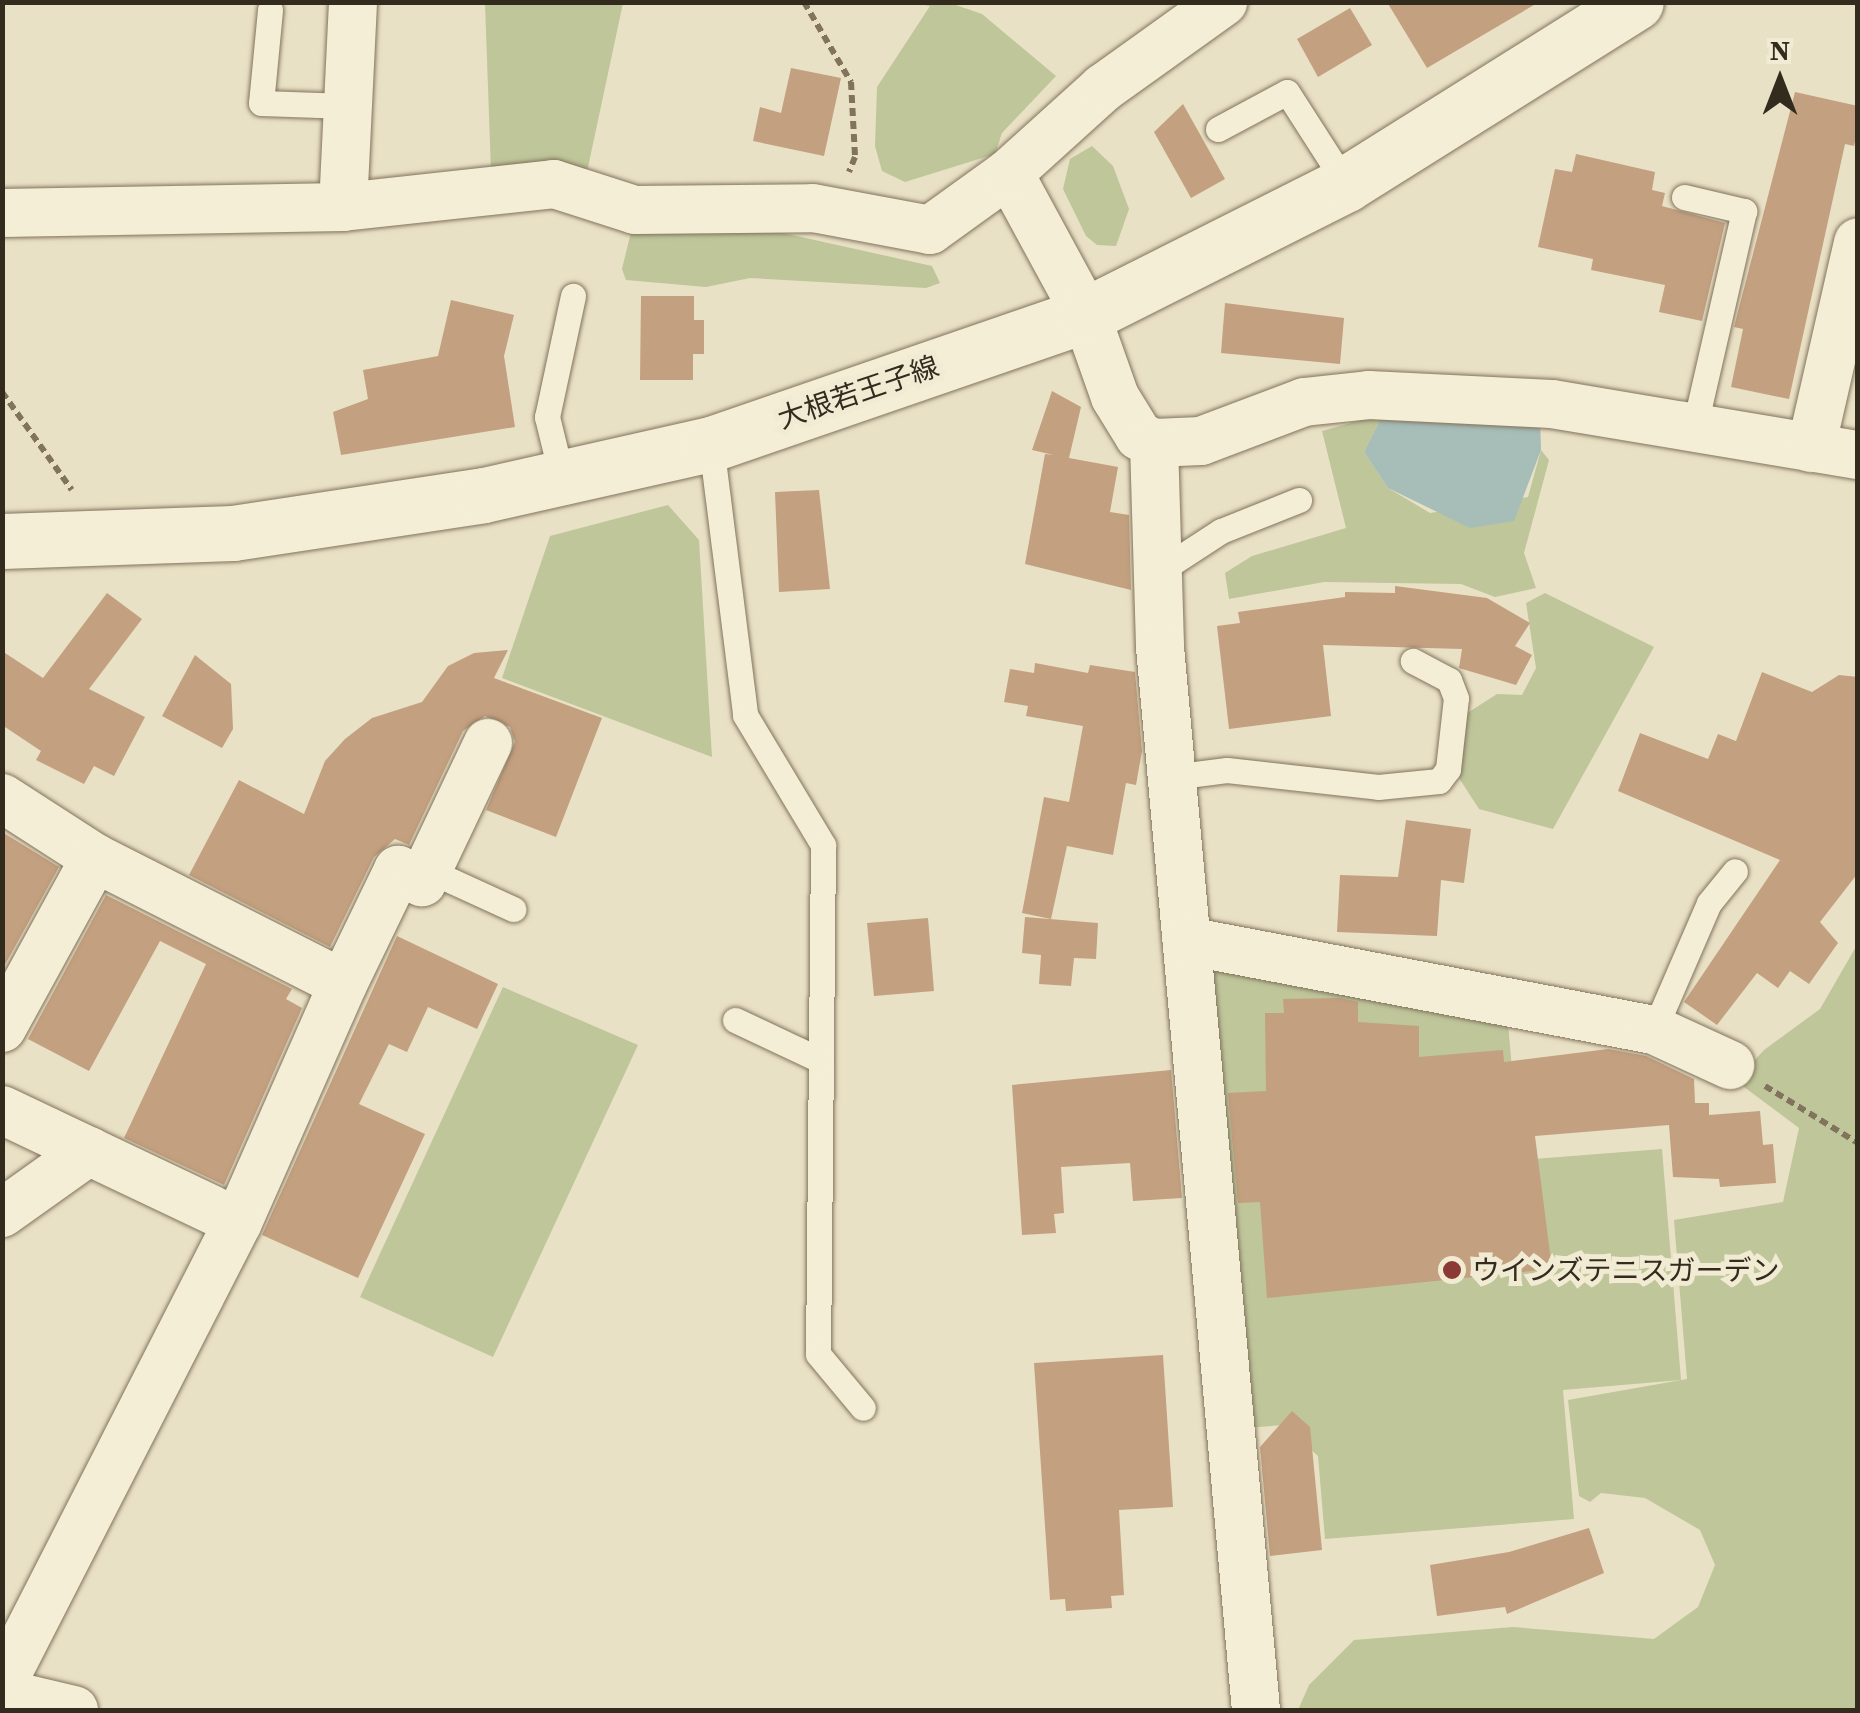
<!DOCTYPE html>
<meta charset="utf-8">
<style>
body{margin:0}
#map{position:relative;width:1860px;height:1713px;overflow:hidden;background:#e9e1c5;font-family:"Source Serif 4","Noto Sans JP",serif}
div>[style]{position:absolute}
.green>*{inset:0;background:#bec69a}
.water>*{inset:0;background:#a6bdb8}
.building>*{inset:0;background:#c3a07f}
.path>*{height:6px;margin-top:-3px;transform-origin:0;background:repeating-linear-gradient(90deg,#82735d 0 8px,transparent 0 13px)}
.roads{filter:drop-shadow(0 0 2px #82735d) drop-shadow(0 0 2px #82735d)}
.lane>*{height:25px;margin:-12.5px;padding:0 12.5px;transform-origin:12.5px;border-radius:12.5px;background:#f5eed7}
.street>*{height:48px;margin:-24px;padding:0 24px;transform-origin:24px;border-radius:24px;background:#f5eed7}
.secondary>*{height:55px;margin:-27.5px;padding:0 27.5px;transform-origin:27.5px;border-radius:27.5px;background:#f5eed7}
.dots>*{width:28px;height:28px;translate:-50% -50%;box-sizing:border-box;border:5px solid #f1ebd4;border-radius:50%}
span{translate:-50% -50%;white-space:nowrap;text-align:center;line-height:1.15;-webkit-text-stroke:10px #f1ebd4;paint-order:stroke}
.street-label{font-size:28px;color:#342b1f}
.poi-label{font-size:28px;color:#342b1f}
.left{translate:0 -50%;text-align:left}
.frame{position:absolute;inset:0;border:5px solid #342b1f;pointer-events:none}
.north{position:absolute;left:1730px;top:30px;width:100px;height:100px;-webkit-text-stroke:8px #f1ebd4;paint-order:stroke;rotate:0deg;font-size:28px;font-weight:700;line-height:40px;text-align:center;color:#342b1f}
.north::after{content:'';display:block;margin:auto;width:35px;height:45px;background:#342b1f;clip-path:polygon(50% 0,100% 100%,50% 72%,0 100%)}
</style>
<div id="map">
<div class="green">
<i style="clip-path:polygon(485px 3px,623px 3px,587px 172px,491px 172px)"></i>
<i style="clip-path:polygon(914px 3px,950px 3px,982px 14px,1056px 76px,1002px 133px,995px 154px,905px 182px,882px 171px,875px 146px,877px 87px,930px 6px)"></i>
<i style="clip-path:polygon(1092px 146px,1113px 166px,1129px 209px,1116px 246px,1097px 245px,1086px 236px,1063px 189px,1070px 159px)"></i>
<i style="clip-path:polygon(765px 229px,932px 266px,940px 283px,926px 288px,750px 278px,706px 287px,626px 280px,622px 269px,631px 232px)"></i>
<i style="clip-path:polygon(1383px 414px,1364px 452px,1388px 488px,1430px 513px,1528px 497px,1541px 450px,1549px 460px,1524px 553px,1536px 588px,1495px 597px,1461px 584px,1324px 582px,1229px 599px,1225px 573px,1252px 556px,1346px 528px,1322px 431px)"></i>
<i style="clip-path:polygon(668px 505px,699px 540px,712px 757px,502px 678px,550px 536px)"></i>
<i style="clip-path:polygon(1545px 593px,1654px 647px,1553px 829px,1479px 809px,1457px 775px,1458px 719px,1497px 694px,1522px 695px,1536px 668px,1526px 603px)"></i>
<i style="clip-path:polygon(1857px 945px,1857px 1710px,1298px 1710px,1309px 1685px,1354px 1640px,1513px 1627px,1654px 1639px,1698px 1607px,1715px 1565px,1700px 1530px,1645px 1498px,1601px 1493px,1590px 1502px,1579px 1496px,1568px 1400px,1687px 1379px,1674px 1220px,1783px 1202px,1799px 1128px,1736px 1081px,1764px 1050px,1820px 1009px)"></i>
<i style="clip-path:polygon(1221px 967px,1508px 1023px,1520px 1160px,1662px 1149px,1681px 1380px,1563px 1390px,1574px 1519px,1325px 1539px,1318px 1456px,1284px 1425px,1246px 1428px,1208px 977px)"></i>
<i style="clip-path:polygon(503px 987px,638px 1045px,493px 1357px,360px 1297px)"></i>
</div>
<div class="water">
<i style="clip-path:polygon(1383px 414px,1540px 417px,1541px 450px,1514px 521px,1470px 528px,1388px 488px,1364px 452px)"></i>
</div>
<div class="building">
<i style="clip-path:polygon(1387px 2px,1539px 2px,1427px 68px)"></i>
<i style="clip-path:polygon(1350px 8px,1372px 45px,1318px 77px,1297px 39px)"></i>
<i style="clip-path:polygon(791px 68px,841px 78px,824px 156px,753px 141px,760px 107px,781px 113px)"></i>
<i style="clip-path:polygon(1795px 92px,1858px 106px,1858px 127px,1854px 146px,1845px 144px,1789px 399px,1731px 387px,1743px 329px,1734px 327px)"></i>
<i style="clip-path:polygon(1183px 104px,1225px 179px,1191px 198px,1154px 132px)"></i>
<i style="clip-path:polygon(1576px 154px,1655px 172px,1652px 190px,1665px 193px,1662px 206px,1725px 223px,1702px 321px,1659px 312px,1665px 285px,1591px 270px,1593px 259px,1538px 247px,1555px 169px,1572px 172px)"></i>
<i style="clip-path:polygon(641px 296px,694px 296px,694px 320px,704px 320px,704px 354px,693px 354px,693px 380px,640px 380px)"></i>
<i style="clip-path:polygon(451px 300px,514px 315px,504px 356px,515px 427px,341px 455px,333px 412px,368px 399px,363px 370px,438px 356px)"></i>
<i style="clip-path:polygon(1225px 303px,1344px 318px,1340px 364px,1221px 353px)"></i>
<i style="clip-path:polygon(1052px 391px,1081px 407px,1069px 458px,1118px 467px,1110px 512px,1129px 515px,1131px 590px,1025px 564px,1045px 454px,1054px 455px,1032px 450px)"></i>
<i style="clip-path:polygon(819px 490px,830px 589px,779px 592px,775px 492px)"></i>
<i style="clip-path:polygon(1395px 586px,1487px 598px,1530px 623px,1515px 646px,1532px 655px,1516px 685px,1459px 668px,1462px 649px,1323px 645px,1331px 716px,1229px 729px,1217px 626px,1240px 623px,1238px 612px,1345px 597px,1345px 592px,1395px 593px)"></i>
<i style="clip-path:polygon(107px 593px,142px 619px,89px 689px,145px 717px,114px 776px,94px 766px,84px 784px,36px 760px,41px 751px,2px 725px,2px 651px,43px 678px)"></i>
<i style="clip-path:polygon(508px 650px,494px 678px,602px 718px,556px 837px,486px 810px,515px 742px,510px 727px,485px 716px,463px 731px,409px 845px,395px 839px,374px 857px,330px 947px,189px 875px,239px 780px,304px 814px,325px 761px,345px 739px,372px 718px,422px 702px,448px 666px,474px 653px)"></i>
<i style="clip-path:polygon(195px 655px,231px 684px,233px 729px,222px 748px,162px 716px)"></i>
<i style="clip-path:polygon(1035px 663px,1088px 673px,1090px 665px,1135px 672px,1142px 751px,1136px 785px,1126px 783px,1113px 855px,1067px 846px,1051px 919px,1022px 913px,1044px 797px,1069px 802px,1083px 726px,1026px 716px,1028px 706px,1004px 702px,1010px 669px,1034px 673px)"></i>
<i style="clip-path:polygon(1762px 672px,1812px 692px,1839px 675px,1858px 677px,1858px 873px,1820px 922px,1838px 943px,1809px 984px,1790px 971px,1778px 988px,1757px 973px,1717px 1025px,1684px 1002px,1780px 860px,1618px 791px,1640px 733px,1708px 759px,1718px 734px,1736px 741px)"></i>
<i style="clip-path:polygon(1406px 820px,1471px 829px,1464px 883px,1441px 880px,1437px 936px,1337px 932px,1340px 875px,1398px 877px)"></i>
<i style="clip-path:polygon(2px 832px,59px 867px,2px 970px)"></i>
<i style="clip-path:polygon(106px 895px,292px 989px,286px 999px,302px 1008px,224px 1185px,124px 1138px,206px 964px,160px 941px,89px 1071px,28px 1039px)"></i>
<i style="clip-path:polygon(1025px 917px,1098px 923px,1096px 959px,1074px 958px,1071px 986px,1039px 984px,1041px 955px,1022px 953px)"></i>
<i style="clip-path:polygon(928px 918px,934px 991px,874px 996px,867px 923px)"></i>
<i style="clip-path:polygon(397px 936px,498px 984px,477px 1029px,428px 1007px,407px 1052px,389px 1044px,359px 1104px,425px 1134px,358px 1278px,262px 1235px)"></i>
<i style="clip-path:polygon(1340px 998px,1358px 1002px,1358px 1022px,1419px 1026px,1419px 1057px,1503px 1050px,1504px 1062px,1608px 1049px,1646px 1056px,1694px 1079px,1695px 1103px,1709px 1103px,1709px 1115px,1760px 1111px,1763px 1145px,1773px 1144px,1776px 1183px,1720px 1187px,1719px 1179px,1673px 1177px,1669px 1125px,1535px 1136px,1552px 1269px,1267px 1298px,1260px 1202px,1238px 1203px,1228px 1093px,1266px 1091px,1265px 1013px,1284px 1013px,1283px 999px)"></i>
<i style="clip-path:polygon(1171px 1070px,1182px 1198px,1133px 1201px,1130px 1163px,1061px 1167px,1064px 1213px,1054px 1214px,1056px 1233px,1022px 1235px,1012px 1085px)"></i>
<i style="clip-path:polygon(1163px 1355px,1173px 1507px,1119px 1510px,1124px 1595px,1111px 1596px,1112px 1608px,1066px 1611px,1065px 1599px,1050px 1600px,1034px 1363px)"></i>
<i style="clip-path:polygon(1292px 1411px,1310px 1427px,1322px 1550px,1270px 1556px,1260px 1447px)"></i>
<i style="clip-path:polygon(1589px 1528px,1604px 1573px,1507px 1614px,1505px 1607px,1437px 1616px,1430px 1565px,1509px 1552px)"></i>
</div>
<div class="path">
<i style="left:804px;top:2px;width:93px;rotate:59.6deg"></i>
<i style="left:851px;top:82px;width:75px;rotate:86.9deg"></i>
<i style="left:855px;top:157px;width:16px;rotate:112deg"></i>
<i style="left:2px;top:392px;width:120px;rotate:54.5deg"></i>
<i style="left:1765px;top:1086px;width:109px;rotate:31.5deg"></i>
</div>
<div class="roads">
<div class="lane">
<i style="left:270px;top:10px;width:93px;rotate:95.5deg"></i>
<i style="left:261px;top:103px;width:87px;rotate:2deg"></i>
<i style="left:1218px;top:129px;width:78px;rotate:-28.2deg"></i>
<i style="left:1287px;top:92px;width:109px;rotate:57.3deg"></i>
<i style="left:1684px;top:197px;width:62px;rotate:13.1deg"></i>
<i style="left:1744px;top:211px;width:224px;rotate:102.9deg"></i>
<i style="left:711px;top:444px;width:273px;rotate:82.8deg"></i>
<i style="left:745px;top:715px;width:152px;rotate:59deg"></i>
<i style="left:823px;top:845px;width:509px;rotate:90.56deg"></i>
<i style="left:818px;top:1354px;width:70px;rotate:50.2deg"></i>
<i style="left:562px;top:478px;width:63px;rotate:-103.8deg"></i>
<i style="left:547px;top:417px;width:124px;rotate:-77.9deg"></i>
<i style="left:1158px;top:572px;width:75px;rotate:-33.1deg"></i>
<i style="left:1221px;top:531px;width:84px;rotate:-21.7deg"></i>
<i style="left:1172px;top:777px;width:55px;rotate:-7.3deg"></i>
<i style="left:1227px;top:770px;width:152px;rotate:6.4deg"></i>
<i style="left:1378px;top:787px;width:61px;rotate:-5.6deg"></i>
<i style="left:1439px;top:781px;width:15px;rotate:-53deg"></i>
<i style="left:1448px;top:769px;width:71px;rotate:-83.6deg"></i>
<i style="left:1456px;top:698px;width:19px;rotate:-111deg"></i>
<i style="left:1449px;top:680px;width:41px;rotate:-152.2deg"></i>
<i style="left:428px;top:870px;width:94px;rotate:24.6deg"></i>
<i style="left:735px;top:1020px;width:94px;rotate:25.2deg"></i>
<i style="left:1654px;top:1030px;width:138px;rotate:-66.6deg"></i>
<i style="left:1709px;top:903px;width:41px;rotate:-50.9deg"></i>
</div>
<div class="street">
<i style="left:1009px;top:173px;width:162px;rotate:61.5deg"></i>
<i style="left:1086px;top:315px;width:87px;rotate:70.5deg"></i>
<i style="left:1115px;top:397px;width:46px;rotate:58.4deg"></i>
<i style="left:1139px;top:436px;width:17px;rotate:25deg"></i>
<i style="left:1154px;top:443px;width:47px;rotate:-2.4deg"></i>
<i style="left:1201px;top:441px;width:110px;rotate:-20.7deg"></i>
<i style="left:1304px;top:402px;width:65px;rotate:-6.1deg"></i>
<i style="left:1369px;top:395px;width:183px;rotate:2.8deg"></i>
<i style="left:1552px;top:404px;width:310px;rotate:9.5deg"></i>
<i style="left:343px;top:207px;width:205px;rotate:-87.2deg"></i>
<i style="left:2px;top:213px;width:341px;rotate:-1deg"></i>
<i style="left:343px;top:207px;width:212px;rotate:-6.2deg"></i>
<i style="left:554px;top:184px;width:85px;rotate:17.8deg"></i>
<i style="left:635px;top:210px;width:178px;rotate:-0.6deg"></i>
<i style="left:813px;top:208px;width:119px;rotate:10.6deg"></i>
<i style="left:930px;top:230px;width:97px;rotate:-35.8deg"></i>
<i style="left:1009px;top:173px;width:127px;rotate:-42.1deg"></i>
<i style="left:1103px;top:88px;width:148px;rotate:-35.6deg"></i>
<i style="left:1154px;top:443px;width:204px;rotate:88.3deg"></i>
<i style="left:1160px;top:647px;width:1067px;rotate:84.84deg"></i>
<i style="left:1811px;top:448px;width:211px;rotate:-77.1deg"></i>
<i style="left:2px;top:798px;width:111px;rotate:32.8deg"></i>
<i style="left:95px;top:858px;width:278px;rotate:26.9deg"></i>
<i style="left:343px;top:984px;width:260px;rotate:113.8deg"></i>
<i style="left:238px;top:1222px;width:519px;rotate:117.06deg"></i>
<i style="left:1187px;top:941px;width:475px;rotate:10.8deg"></i>
<i style="left:1654px;top:1030px;width:84px;rotate:24.7deg"></i>
<i style="left:343px;top:984px;width:127px;rotate:-64.2deg"></i>
<i style="left:398px;top:870px;width:27px;rotate:27deg"></i>
<i style="left:422px;top:882px;width:154px;rotate:-64.6deg"></i>
<i style="left:2px;top:1028px;width:194px;rotate:-61.3deg"></i>
<i style="left:2px;top:1110px;width:261px;rotate:25.4deg"></i>
<i style="left:2px;top:1213px;width:107px;rotate:-35.5deg"></i>
<i style="left:2px;top:1693px;width:74px;rotate:13.3deg"></i>
</div>
<div class="secondary">
<i style="left:2px;top:541px;width:231px;rotate:-2deg"></i>
<i style="left:233px;top:533px;width:254px;rotate:-8.6deg"></i>
<i style="left:484px;top:495px;width:233px;rotate:-12.7deg"></i>
<i style="left:711px;top:444px;width:397px;rotate:-19deg"></i>
<i style="left:1086px;top:315px;width:291px;rotate:-26.7deg"></i>
<i style="left:1346px;top:184px;width:342px;rotate:-32.1deg"></i>
</div>
</div>
<div class="dots">
<i style="left:1452px;top:1270px;background:#8a3934"></i>
</div>
<div class="street-label">
<span style="left:858px;top:392px;rotate:-19deg">大根若王子線</span>
</div>
<div class="poi-label">
<span class="left" style="left:1472px;top:1270px">ウインズテニスガーデン</span>
</div>
<div class="frame"></div>
<div class="north">N</div>
</div>
